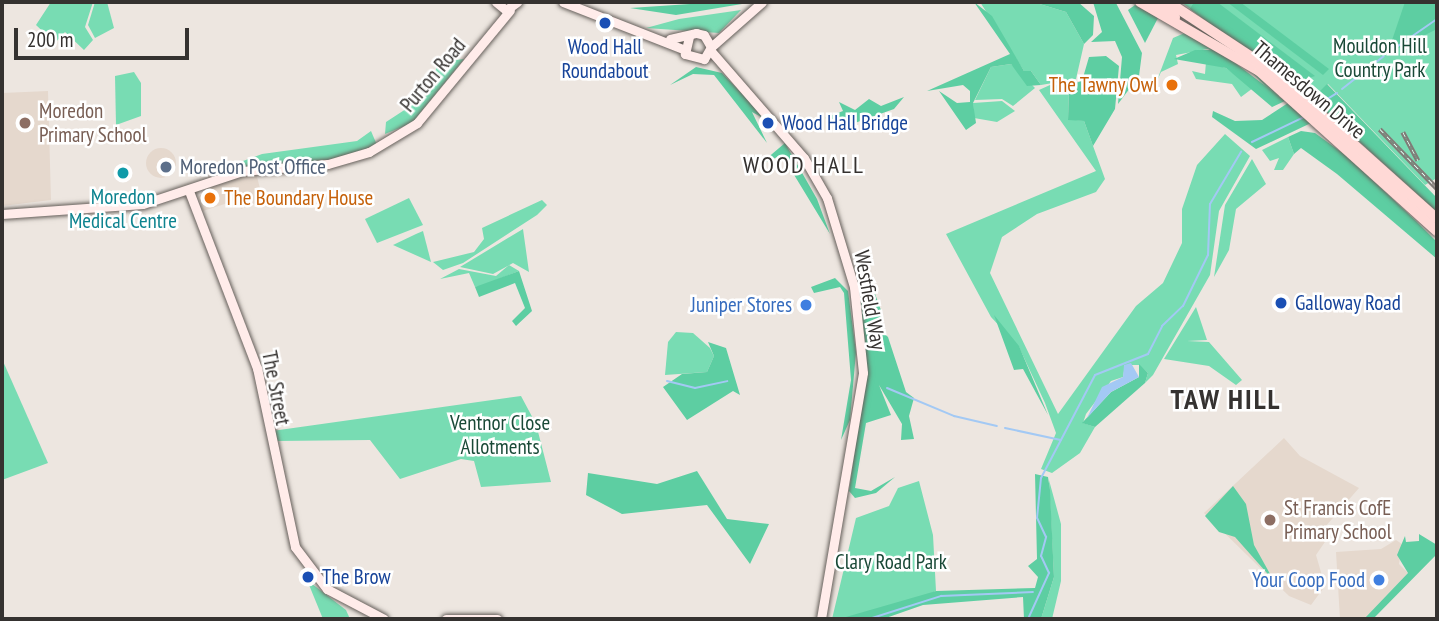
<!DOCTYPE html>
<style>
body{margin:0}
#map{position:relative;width:1439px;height:621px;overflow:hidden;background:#ede6e0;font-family:"PT Sans Narrow",sans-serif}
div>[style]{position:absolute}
.built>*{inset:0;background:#e5d8cd}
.round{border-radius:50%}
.green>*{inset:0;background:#78dcb3}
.forest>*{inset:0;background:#5dcea2}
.water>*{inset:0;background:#a3c9f4}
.stream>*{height:2px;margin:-1px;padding:0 1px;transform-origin:1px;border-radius:1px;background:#a3c9f4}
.roads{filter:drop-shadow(0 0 2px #66605b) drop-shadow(0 0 2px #66605b)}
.secondary>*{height:9px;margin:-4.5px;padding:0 4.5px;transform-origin:4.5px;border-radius:4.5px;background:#ffecea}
.primary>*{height:10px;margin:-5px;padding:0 5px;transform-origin:5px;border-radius:5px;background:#ffd9d6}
.rail>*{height:4.5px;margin-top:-2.25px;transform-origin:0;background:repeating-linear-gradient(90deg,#fff 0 5px,#807b77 0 10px);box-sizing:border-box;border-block:2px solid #807b77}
.dots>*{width:19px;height:19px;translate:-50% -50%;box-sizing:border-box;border:4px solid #fff;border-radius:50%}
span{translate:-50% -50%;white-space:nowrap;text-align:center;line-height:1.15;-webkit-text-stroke:5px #fff;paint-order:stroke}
.park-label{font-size:21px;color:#194937}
.transit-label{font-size:21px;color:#164399}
.left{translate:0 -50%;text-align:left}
.street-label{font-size:21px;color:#353230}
.food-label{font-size:21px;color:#c56008}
.right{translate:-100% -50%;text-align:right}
.education-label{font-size:21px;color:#785e54}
.service-label{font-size:21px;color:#4e5e75}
.culture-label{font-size:21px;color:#0d838f}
.shop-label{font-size:21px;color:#366cbe}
.quarter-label{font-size:24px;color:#353230;letter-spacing:2px}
.district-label{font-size:28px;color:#353230;font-weight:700;letter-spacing:2px}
.frame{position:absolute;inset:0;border:4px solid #353230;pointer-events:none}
.scale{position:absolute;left:14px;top:28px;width:175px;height:32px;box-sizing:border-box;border:4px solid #353230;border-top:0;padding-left:9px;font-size:21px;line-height:24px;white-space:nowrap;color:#353230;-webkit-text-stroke:5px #fff;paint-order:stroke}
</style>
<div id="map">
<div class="built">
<i style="clip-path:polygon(48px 91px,51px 200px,2px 206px,2px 93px)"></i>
<i class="round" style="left:146px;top:148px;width:30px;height:30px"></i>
<i style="clip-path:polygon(256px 173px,263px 200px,241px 209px,237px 200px,203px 211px,198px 197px,212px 186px)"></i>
<i style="clip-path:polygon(1284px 438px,1300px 456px,1359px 488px,1325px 527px,1329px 536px,1316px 555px,1325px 586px,1311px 605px,1289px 596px,1204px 513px)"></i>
<i style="clip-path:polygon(1396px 540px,1402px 544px,1399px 564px,1408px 573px,1364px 619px,1340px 619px,1336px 552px,1381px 549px)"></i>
</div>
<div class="green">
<i style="clip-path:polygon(51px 2px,93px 2px,85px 27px,93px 40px,84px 50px,65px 32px,55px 43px,36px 25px)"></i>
<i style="clip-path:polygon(95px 2px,107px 2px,114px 28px,95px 38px,88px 25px)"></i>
<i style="clip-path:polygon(980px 2px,1033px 2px,1066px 12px,1084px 44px,1076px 79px,1041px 85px,1031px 71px,1024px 71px)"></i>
<i style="clip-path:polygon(1181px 2px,1437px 2px,1437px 178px,1425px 185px,1328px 84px,1312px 99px)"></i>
<i style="clip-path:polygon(741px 10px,719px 33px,646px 28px,679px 19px)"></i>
<i style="clip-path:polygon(1187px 32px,1226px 52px,1255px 72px,1281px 94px,1276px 98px,1251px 71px,1208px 49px,1176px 55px,1178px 64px,1161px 72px,1156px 83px,1173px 38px)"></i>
<i style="clip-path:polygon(464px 59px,412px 123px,385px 134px,386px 122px,429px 94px,438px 62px)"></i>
<i style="clip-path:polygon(1206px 62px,1226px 68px,1253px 88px,1241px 97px,1232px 84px,1196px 79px,1192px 71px,1205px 74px)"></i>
<i style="clip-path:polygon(1011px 64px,1035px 88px,1013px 106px,1002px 99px,975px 100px,991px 67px)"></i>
<i style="clip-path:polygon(134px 72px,141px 83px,141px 116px,116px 125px,115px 76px)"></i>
<i style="clip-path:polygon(1050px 85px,1069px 85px,1068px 119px,1084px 121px,1105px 179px,1096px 192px,1037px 214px,1002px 237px,990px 273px,1058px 414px,1136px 306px,1163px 283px,1182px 243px,1182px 209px,1197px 165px,1225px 134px,1250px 156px,1219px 211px,1210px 275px,1153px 375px,1145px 383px,1148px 373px,1139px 365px,1125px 365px,1123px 377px,1111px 381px,1086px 414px,1083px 423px,1095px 427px,1080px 453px,1052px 473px,1041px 469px,1056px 433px,1045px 403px,1019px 347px,991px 317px,946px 234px,1096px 171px,1039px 90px)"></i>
<i style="clip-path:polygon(1002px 101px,1015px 111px,997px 122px,974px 118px,973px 103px)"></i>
<i style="clip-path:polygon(371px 131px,377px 145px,338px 159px,221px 169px,262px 154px,357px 141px)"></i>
<i style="clip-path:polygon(1288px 137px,1294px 154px,1283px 170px,1274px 170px,1279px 158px,1270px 161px,1262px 150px)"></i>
<i style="clip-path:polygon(1252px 159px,1266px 184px,1236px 209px,1229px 250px,1214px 277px,1225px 205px)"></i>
<i style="clip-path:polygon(409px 198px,423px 225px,377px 243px,365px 219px)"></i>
<i style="clip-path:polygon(542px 200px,547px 205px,537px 215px,463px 263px,443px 270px,433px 262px,474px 252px,484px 239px,482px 228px)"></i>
<i style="clip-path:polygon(523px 229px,529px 272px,513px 263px,493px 274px,460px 267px)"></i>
<i style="clip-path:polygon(423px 231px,431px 262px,393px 245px,416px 234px)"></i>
<i style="clip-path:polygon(509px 265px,519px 271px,481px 286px,475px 287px,469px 273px,440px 279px,459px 269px,496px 276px)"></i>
<i style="clip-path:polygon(1196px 307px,1207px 340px,1187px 341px,1209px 342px,1242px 380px,1236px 385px,1209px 366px,1164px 359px)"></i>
<i style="clip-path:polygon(676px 332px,693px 333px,710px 348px,714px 356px,707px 372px,665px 375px,668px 342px)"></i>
<i style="clip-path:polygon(2px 359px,48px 463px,2px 480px)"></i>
<i style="clip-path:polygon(521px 396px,536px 424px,551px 482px,481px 487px,474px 461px,461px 459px,400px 479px,370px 440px,277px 441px,272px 431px)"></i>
<i style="clip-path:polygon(1049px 480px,1061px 524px,1061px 581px,1052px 619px,1041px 619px,1054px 577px)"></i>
<i style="clip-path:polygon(919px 481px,933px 535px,936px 591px,887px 613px,832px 619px,856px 518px,889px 506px,898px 488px)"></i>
<i style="clip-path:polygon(307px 580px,346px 610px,350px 619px,323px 619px)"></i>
</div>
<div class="forest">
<i style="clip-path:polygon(720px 2px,754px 2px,676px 15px,630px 8px)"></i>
<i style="clip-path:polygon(974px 2px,992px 16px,1024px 71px,1031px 71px,1041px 85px,1027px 86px,1011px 64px,991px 67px,973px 103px,976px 123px,966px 130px,939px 91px,957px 103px,970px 102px,970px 91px,963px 85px,927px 91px,1010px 54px)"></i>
<i style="clip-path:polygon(1033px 2px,1078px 2px,1094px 16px,1093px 35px,1084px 44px,1066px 12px)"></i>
<i style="clip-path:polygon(1093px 2px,1116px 3px,1142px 53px,1139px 76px,1118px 104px,1122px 57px,1115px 41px,1091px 42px,1102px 32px)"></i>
<i style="clip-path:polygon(1194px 2px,1217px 2px,1315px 76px,1291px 84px,1190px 9px)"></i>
<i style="clip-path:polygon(1227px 2px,1240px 2px,1329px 69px,1323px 75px)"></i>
<i style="clip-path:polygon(1405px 2px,1437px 2px,1437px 29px,1395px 50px,1390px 46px)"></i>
<i style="clip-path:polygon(1135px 5px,1158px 18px,1145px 43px,1128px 10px)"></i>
<i style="clip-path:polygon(1195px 50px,1218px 50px,1285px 101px,1257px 114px,1272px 107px,1226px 68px,1174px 59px)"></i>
<i style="clip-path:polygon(1106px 56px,1119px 66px,1115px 109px,1093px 146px,1084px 121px,1068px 120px,1069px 85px,1082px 81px,1089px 57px)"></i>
<i style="clip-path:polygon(696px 67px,722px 73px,747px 99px,763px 118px,752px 112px,767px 143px,714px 75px,693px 74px,670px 85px)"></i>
<i style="clip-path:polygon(1327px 84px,1437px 198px,1437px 212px,1312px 99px)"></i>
<i style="clip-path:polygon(904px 97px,894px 109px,852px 124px,825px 118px,843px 111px,839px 102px,855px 110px,869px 99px,881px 106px)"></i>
<i style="clip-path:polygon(1288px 103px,1311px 123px,1256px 149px,1212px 117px,1213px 111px,1235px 121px,1262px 120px)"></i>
<i style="clip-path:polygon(1301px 131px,1315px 133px,1348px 157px,1416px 221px,1437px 242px,1437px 259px,1337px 174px,1301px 148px,1294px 154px,1288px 137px)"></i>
<i style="clip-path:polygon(785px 143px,817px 199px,830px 234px,782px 155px,759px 165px)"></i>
<i style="clip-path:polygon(519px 271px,532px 311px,516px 326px,512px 321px,525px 308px,515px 283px,479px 297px,475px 287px)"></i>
<i style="clip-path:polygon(835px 278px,848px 291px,856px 352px,850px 420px,841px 440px,851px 380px,844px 293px,840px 287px,814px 293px,811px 287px)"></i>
<i style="clip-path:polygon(870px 280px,882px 313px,876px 326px,888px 337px,906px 392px,914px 398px,909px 416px,914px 439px,901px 440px,902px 424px,879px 385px,891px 415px,866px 423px,855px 488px,871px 491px,895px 477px,876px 493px,855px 498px,849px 491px,866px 374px,859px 281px)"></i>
<i style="clip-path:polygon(994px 315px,1019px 346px,1048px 415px,1023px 369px,1014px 370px)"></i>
<i style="clip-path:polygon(708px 342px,726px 348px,740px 395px,733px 391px,687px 420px,663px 387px,682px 374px,707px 372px,714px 356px)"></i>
<i style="clip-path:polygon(1139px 364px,1148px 373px,1145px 383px,1095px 427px,1082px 423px,1111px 392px,1139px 377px)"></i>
<i style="clip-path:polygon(697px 471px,727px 519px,769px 524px,750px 564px,707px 505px,622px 514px,586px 495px,588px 473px,657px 484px)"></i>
<i style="clip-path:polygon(1035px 474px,1048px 477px,1050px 490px,1054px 577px,1041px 619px,1024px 619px,1023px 597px,923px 605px,883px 619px,839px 619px,936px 591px,1035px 588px,1038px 577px,1028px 566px,1037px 559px)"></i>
<i style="clip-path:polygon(1233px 486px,1246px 504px,1254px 545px,1274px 581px,1235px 537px,1219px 532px,1205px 516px)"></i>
<i style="clip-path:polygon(1419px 534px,1437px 545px,1437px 554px,1373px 619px,1364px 619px,1408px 573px,1397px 555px,1405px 536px,1406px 542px,1419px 541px)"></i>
</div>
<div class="water">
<i style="clip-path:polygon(1131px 363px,1139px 377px,1111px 392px,1087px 418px,1102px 387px,1123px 377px,1124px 365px)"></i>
</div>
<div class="stream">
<i style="left:1398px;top:46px;width:47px;rotate:-34.7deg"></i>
<i style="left:1342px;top:89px;width:53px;rotate:-38.2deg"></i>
<i style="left:1321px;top:103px;width:19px;rotate:-32deg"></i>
<i style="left:1252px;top:142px;width:58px;rotate:-25.7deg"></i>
<i style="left:667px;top:381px;width:29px;rotate:14deg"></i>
<i style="left:695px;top:388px;width:33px;rotate:-12deg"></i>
<i style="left:887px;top:388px;width:73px;rotate:22.7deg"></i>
<i style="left:954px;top:416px;width:44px;rotate:13.1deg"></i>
<i style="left:1005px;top:428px;width:57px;rotate:12.1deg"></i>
<i style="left:869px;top:619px;width:76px;rotate:-17.7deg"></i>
<i style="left:941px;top:596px;width:92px;rotate:-2.5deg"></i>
<i style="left:1028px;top:619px;width:51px;rotate:-65.5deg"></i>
<i style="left:1049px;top:573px;width:19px;rotate:-115deg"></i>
<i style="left:1041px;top:556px;width:20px;rotate:-75deg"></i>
<i style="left:1046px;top:537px;width:21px;rotate:-115deg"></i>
<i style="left:1037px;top:518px;width:40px;rotate:-84.3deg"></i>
<i style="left:1041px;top:478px;width:116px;rotate:-62.3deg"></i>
<i style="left:1095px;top:375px;width:57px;rotate:-21.6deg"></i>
<i style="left:1148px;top:354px;width:31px;rotate:-63deg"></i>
<i style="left:1162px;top:326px;width:29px;rotate:-44deg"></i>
<i style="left:1183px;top:306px;width:57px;rotate:-63.9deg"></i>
<i style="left:1208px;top:255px;width:51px;rotate:-87.8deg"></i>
<i style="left:1210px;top:204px;width:61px;rotate:-59.2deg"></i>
</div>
<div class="roads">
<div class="secondary">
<i style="left:496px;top:2px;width:13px;rotate:39deg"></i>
<i style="left:506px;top:10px;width:14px;rotate:-36deg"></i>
<i style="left:563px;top:2px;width:129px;rotate:21.4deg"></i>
<i style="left:670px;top:39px;width:27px;rotate:-13deg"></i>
<i style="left:696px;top:33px;width:8px;rotate:14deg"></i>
<i style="left:704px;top:35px;width:14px;rotate:60deg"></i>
<i style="left:711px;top:47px;width:14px;rotate:120deg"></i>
<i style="left:704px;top:59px;width:20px;rotate:-165deg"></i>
<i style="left:685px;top:54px;width:18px;rotate:-77deg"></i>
<i style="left:711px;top:47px;width:68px;rotate:-41.4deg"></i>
<i style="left:710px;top:50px;width:143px;rotate:49deg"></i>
<i style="left:804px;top:158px;width:46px;rotate:60.1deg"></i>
<i style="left:827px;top:198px;width:93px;rotate:73.1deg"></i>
<i style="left:854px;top:287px;width:86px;rotate:84deg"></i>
<i style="left:863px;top:373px;width:250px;rotate:99.7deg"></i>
<i style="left:189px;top:191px;width:190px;rotate:69deg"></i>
<i style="left:257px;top:368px;width:183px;rotate:78deg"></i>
<i style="left:295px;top:547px;width:53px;rotate:52.7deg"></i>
<i style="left:327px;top:589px;width:64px;rotate:27.8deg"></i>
<i style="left:2px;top:214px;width:141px;rotate:-4.1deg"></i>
<i style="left:143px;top:204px;width:104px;rotate:-18.4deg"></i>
<i style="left:242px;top:171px;width:86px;rotate:-4.7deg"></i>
<i style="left:328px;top:164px;width:43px;rotate:-16.3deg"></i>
<i style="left:369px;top:152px;width:56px;rotate:-31.1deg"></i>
<i style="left:417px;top:123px;width:146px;rotate:-50.5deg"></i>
<i style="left:446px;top:619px;width:51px"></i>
</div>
<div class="primary">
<i style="left:1140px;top:2px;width:138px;rotate:30.1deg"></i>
<i style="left:1259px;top:71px;width:239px;rotate:42deg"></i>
<i style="left:1154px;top:2px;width:26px;rotate:36deg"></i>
<i style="left:1168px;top:2px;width:123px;rotate:33.4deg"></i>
<i style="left:1271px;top:70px;width:223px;rotate:41.9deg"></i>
</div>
</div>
<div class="rail">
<i style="left:1380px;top:129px;width:82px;rotate:46deg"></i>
<i style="left:1403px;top:132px;width:32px;rotate:62deg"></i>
</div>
<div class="dots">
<i style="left:605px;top:23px;background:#1a4fb4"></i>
<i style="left:1172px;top:85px;background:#e8710a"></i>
<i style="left:25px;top:123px;background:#8d6e63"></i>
<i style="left:768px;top:123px;background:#1a4fb4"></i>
<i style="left:166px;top:167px;background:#5c6f8a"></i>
<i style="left:123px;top:173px;background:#0f9aa8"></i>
<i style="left:210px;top:198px;background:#e8710a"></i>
<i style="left:1281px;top:303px;background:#1a4fb4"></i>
<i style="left:806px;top:305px;background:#3f7fe0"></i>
<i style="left:1270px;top:520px;background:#8d6e63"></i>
<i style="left:308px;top:577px;background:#1a4fb4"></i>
<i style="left:1379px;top:580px;background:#3f7fe0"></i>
</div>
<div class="park-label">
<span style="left:1380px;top:58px">Mouldon Hill<br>Country Park</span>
<span style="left:500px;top:435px">Ventnor Close<br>Allotments</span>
<span style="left:891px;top:562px">Clary Road Park</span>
</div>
<div class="transit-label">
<span style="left:605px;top:59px">Wood Hall<br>Roundabout</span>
<span class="left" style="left:782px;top:123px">Wood Hall Bridge</span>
<span class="left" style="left:1295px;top:303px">Galloway Road</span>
<span class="left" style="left:322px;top:577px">The Brow</span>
</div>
<div class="street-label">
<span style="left:433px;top:75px;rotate:-50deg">Purton Road</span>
<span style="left:1309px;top:90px;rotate:40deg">Thamesdown Drive</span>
<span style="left:870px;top:300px;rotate:80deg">Westfield Way</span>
<span style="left:276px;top:388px;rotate:79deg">The Street</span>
</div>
<div class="food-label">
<span class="right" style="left:1158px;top:85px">The Tawny Owl</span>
<span class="left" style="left:224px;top:198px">The Boundary House</span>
</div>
<div class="education-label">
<span class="left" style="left:39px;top:123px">Moredon<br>Primary School</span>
<span class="left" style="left:1284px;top:520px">St Francis CofE<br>Primary School</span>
</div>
<div class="service-label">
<span class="left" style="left:180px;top:167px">Moredon Post Office</span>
</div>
<div class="culture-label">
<span style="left:123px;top:209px">Moredon<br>Medical Centre</span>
</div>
<div class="shop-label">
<span class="right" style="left:792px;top:305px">Juniper Stores</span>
<span class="right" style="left:1365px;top:580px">Your Coop Food</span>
</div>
<div class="quarter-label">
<span style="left:804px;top:165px">WOOD HALL</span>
</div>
<div class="district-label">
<span style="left:1226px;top:399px">TAW HILL</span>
</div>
<div class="frame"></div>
<div class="scale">200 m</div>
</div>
